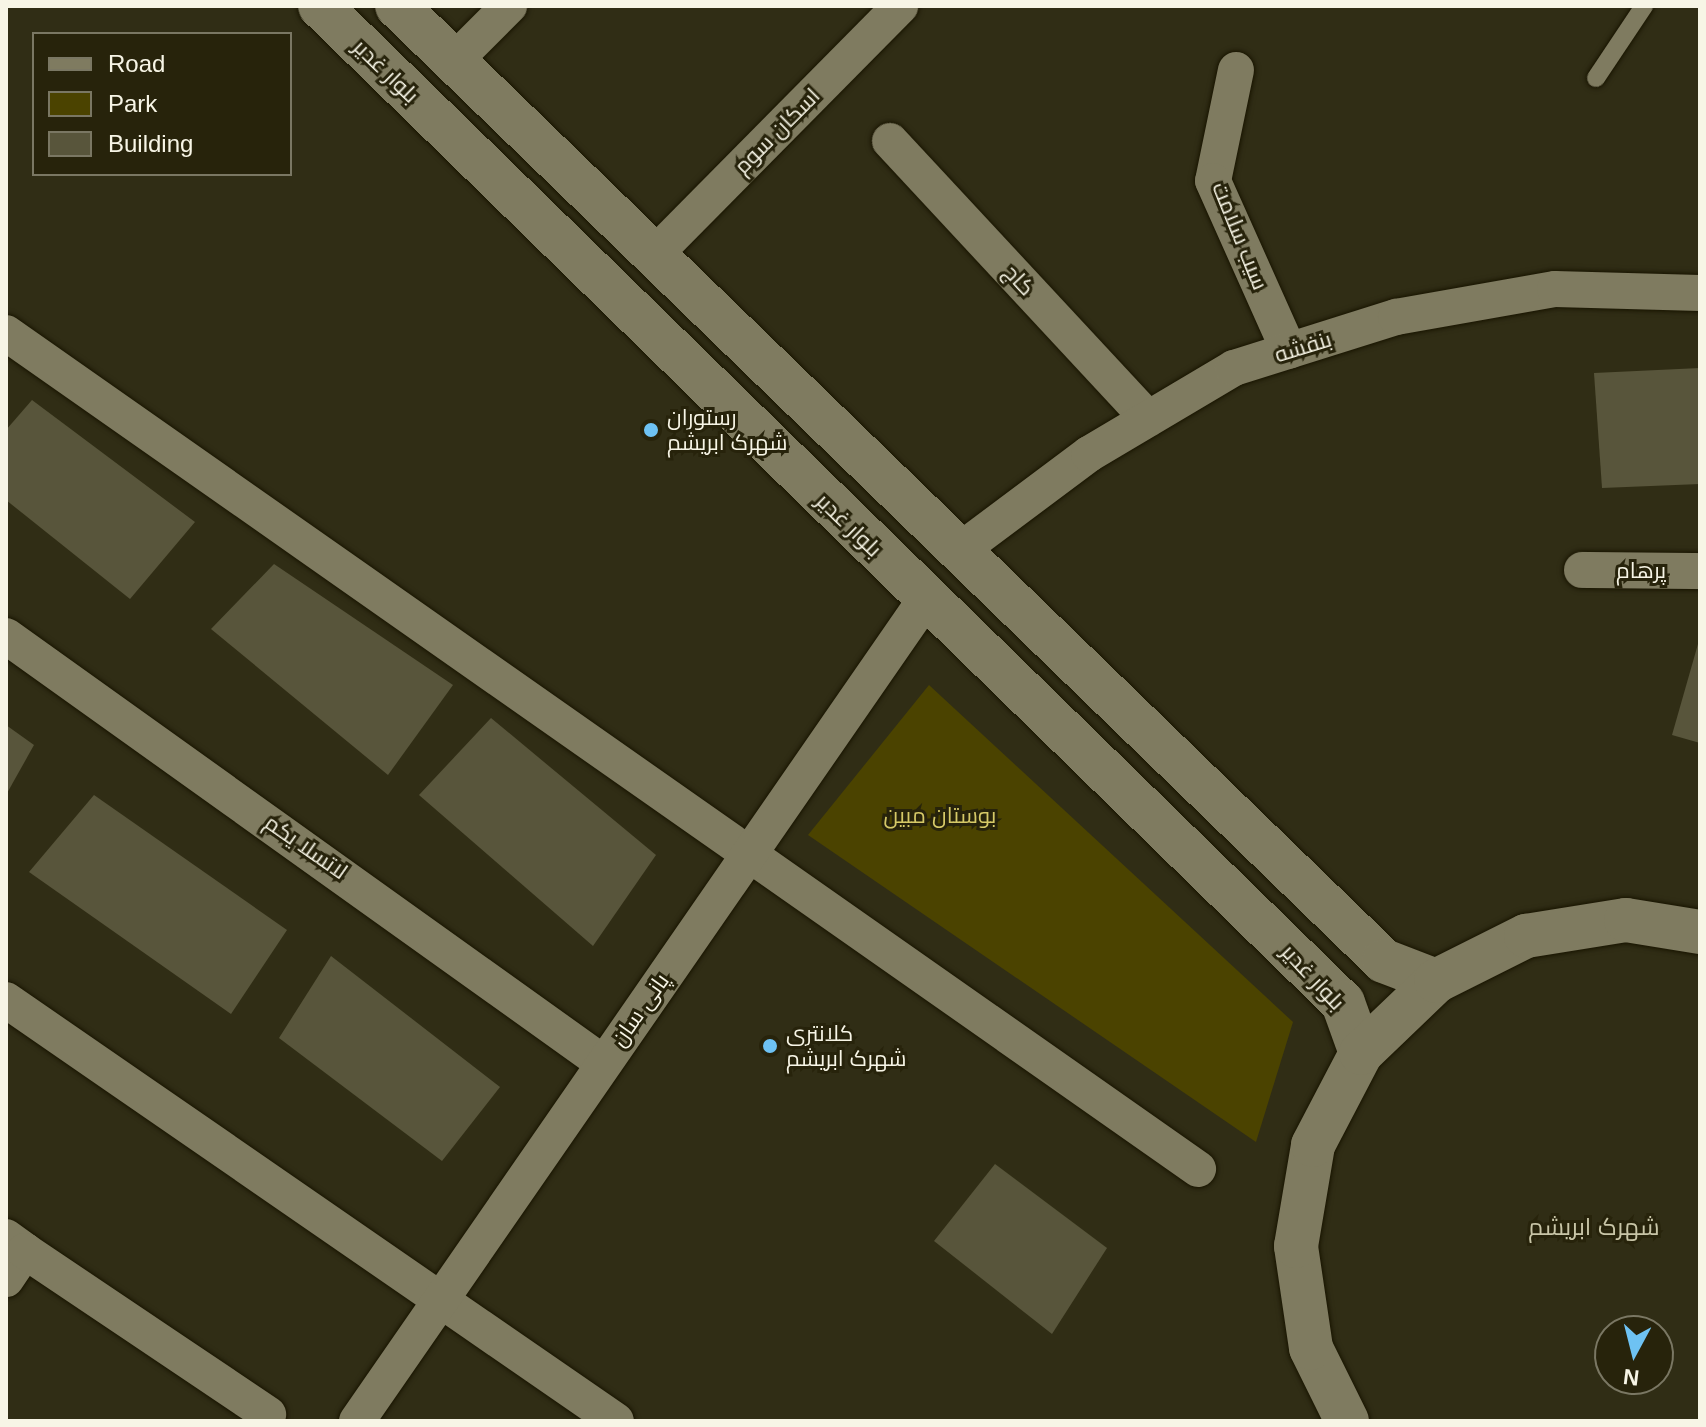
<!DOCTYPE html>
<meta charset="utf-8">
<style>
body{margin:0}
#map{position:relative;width:1706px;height:1427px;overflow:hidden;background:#302d15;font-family:Arial,Cairo,sans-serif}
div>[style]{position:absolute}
.green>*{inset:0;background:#4b4300}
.building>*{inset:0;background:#58553b}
.roads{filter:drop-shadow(0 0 2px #191500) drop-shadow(0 0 2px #191500)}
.service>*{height:18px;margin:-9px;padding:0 9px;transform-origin:9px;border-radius:9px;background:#7f7b60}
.minor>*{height:36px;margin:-18px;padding:0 18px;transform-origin:18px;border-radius:18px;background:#7f7b60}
.tertiary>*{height:44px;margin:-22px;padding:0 22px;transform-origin:22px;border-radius:22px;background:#7f7b60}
.dots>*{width:22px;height:22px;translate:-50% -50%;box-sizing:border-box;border:4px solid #27230b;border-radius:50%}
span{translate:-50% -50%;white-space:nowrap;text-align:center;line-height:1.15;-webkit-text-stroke:6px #27230b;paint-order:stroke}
.street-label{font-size:22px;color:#f7f5e6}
.poi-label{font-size:22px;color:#f7f5e6}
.left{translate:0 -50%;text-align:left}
.park-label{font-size:22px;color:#d6c967}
.neighbourhood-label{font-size:24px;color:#c8c5a7}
.frame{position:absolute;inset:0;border:8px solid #f7f5e6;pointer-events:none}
.legend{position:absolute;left:32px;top:32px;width:260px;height:144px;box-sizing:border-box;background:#27230b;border:2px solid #7a7763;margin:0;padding:10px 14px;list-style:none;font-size:24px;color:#f7f5e6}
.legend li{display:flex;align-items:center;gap:16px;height:40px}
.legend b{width:40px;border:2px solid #7a7763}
.north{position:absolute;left:1594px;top:1315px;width:80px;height:80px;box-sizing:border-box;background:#27230b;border:2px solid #7a7763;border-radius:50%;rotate:187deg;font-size:22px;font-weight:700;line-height:32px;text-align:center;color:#f7f5e6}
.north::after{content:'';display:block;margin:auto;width:28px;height:36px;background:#6ec2f3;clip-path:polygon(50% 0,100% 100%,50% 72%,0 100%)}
</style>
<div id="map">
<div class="green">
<i style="clip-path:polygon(929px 685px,1293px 1022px,1256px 1142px,808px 835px)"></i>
</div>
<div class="building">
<i style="clip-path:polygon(1700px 368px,1700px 484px,1602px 488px,1594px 373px)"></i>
<i style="clip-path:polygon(32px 400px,195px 522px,130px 599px,6px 500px,6px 430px)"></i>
<i style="clip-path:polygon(274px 564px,453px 685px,388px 775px,211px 629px)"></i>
<i style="clip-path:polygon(1700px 637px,1700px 743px,1672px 735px)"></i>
<i style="clip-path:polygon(491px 718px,656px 855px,593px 946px,419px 795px)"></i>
<i style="clip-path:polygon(6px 725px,34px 745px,6px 795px)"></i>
<i style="clip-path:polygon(94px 795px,287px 930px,231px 1014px,29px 872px)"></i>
<i style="clip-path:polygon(331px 956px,500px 1087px,442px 1161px,279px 1038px)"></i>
<i style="clip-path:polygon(995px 1164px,1107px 1248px,1052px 1334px,934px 1241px)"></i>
</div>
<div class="roads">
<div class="service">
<i style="left:1596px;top:78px;width:87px;rotate:-56.3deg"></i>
</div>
<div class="minor">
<i style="left:454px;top:61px;width:78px;rotate:-45deg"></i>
<i style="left:1236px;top:70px;width:113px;rotate:101.7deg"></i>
<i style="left:1213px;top:181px;width:186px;rotate:65.9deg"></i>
<i style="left:890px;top:141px;width:379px;rotate:47.1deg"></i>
<i style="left:654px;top:255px;width:350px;rotate:-45.3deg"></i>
<i style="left:6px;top:333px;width:1456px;rotate:35.04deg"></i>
<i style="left:958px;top:552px;width:164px;rotate:-36.8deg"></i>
<i style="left:1089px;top:454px;width:169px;rotate:-30.7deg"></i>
<i style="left:1234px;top:368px;width:170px;rotate:-17.5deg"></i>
<i style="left:1396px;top:317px;width:161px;rotate:-10deg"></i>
<i style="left:1555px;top:289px;width:145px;rotate:1.6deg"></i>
<i style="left:1582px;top:570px;width:118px;rotate:0.5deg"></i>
<i style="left:6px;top:636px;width:734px;rotate:35.57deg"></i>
<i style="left:6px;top:1000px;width:741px;rotate:34.61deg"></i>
<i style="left:6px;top:1237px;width:24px;rotate:36deg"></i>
<i style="left:25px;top:1251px;width:34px;rotate:124deg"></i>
<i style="left:25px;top:1251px;width:293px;rotate:33.9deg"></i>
<i style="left:357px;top:1421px;width:998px;rotate:-55.32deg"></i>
</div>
<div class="tertiary">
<i style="left:320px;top:6px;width:1428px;rotate:44.26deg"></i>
<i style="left:1343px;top:1003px;width:53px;rotate:70.2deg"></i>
<i style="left:397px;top:6px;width:1373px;rotate:44.06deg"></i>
<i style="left:1384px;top:961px;width:56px;rotate:21deg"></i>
<i style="left:1347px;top:1421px;width:81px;rotate:-116.3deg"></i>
<i style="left:1311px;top:1348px;width:103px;rotate:-98.4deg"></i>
<i style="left:1296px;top:1246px;width:102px;rotate:-80.4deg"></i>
<i style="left:1313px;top:1145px;width:104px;rotate:-62.4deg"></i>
<i style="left:1361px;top:1053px;width:104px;rotate:-43.8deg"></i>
<i style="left:1436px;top:981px;width:101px;rotate:-26.6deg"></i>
<i style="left:1526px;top:936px;width:101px;rotate:-9.1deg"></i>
<i style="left:1626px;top:920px;width:75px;rotate:9.2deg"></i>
</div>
</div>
<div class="dots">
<i style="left:651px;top:430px;background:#6ec2f3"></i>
<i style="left:770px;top:1046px;background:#6ec2f3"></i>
</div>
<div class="street-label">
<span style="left:386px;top:71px;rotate:44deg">بلوار غدیر</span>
<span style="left:777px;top:131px;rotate:-45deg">اسکان سوم</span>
<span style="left:1240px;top:236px;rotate:68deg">سیب سلامت</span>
<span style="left:1019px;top:280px;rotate:47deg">کاج</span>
<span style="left:1303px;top:347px;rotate:-17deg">بنفشه</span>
<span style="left:849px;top:525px;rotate:44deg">بلوار غدیر</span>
<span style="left:1641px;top:571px">پرهام</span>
<span style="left:306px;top:847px;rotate:35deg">لاتسلا یکم</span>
<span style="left:1313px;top:977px;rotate:47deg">بلوار غدیر</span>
<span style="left:640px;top:1010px;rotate:-55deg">پانی سان</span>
</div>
<div class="poi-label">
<span class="left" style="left:667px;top:430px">رستوران<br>شهرک ابریشم</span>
<span class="left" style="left:786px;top:1046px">کلانتری<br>شهرک ابریشم</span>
</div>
<div class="park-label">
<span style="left:940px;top:816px">بوستان مبین</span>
</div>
<div class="neighbourhood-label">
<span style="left:1594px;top:1227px">شهرک ابریشم</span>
</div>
<div class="frame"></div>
<ul class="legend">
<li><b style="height:10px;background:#7f7b60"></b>Road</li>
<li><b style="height:22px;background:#4b4300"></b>Park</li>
<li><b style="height:22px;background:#58553b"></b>Building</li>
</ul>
<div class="north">N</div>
</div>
